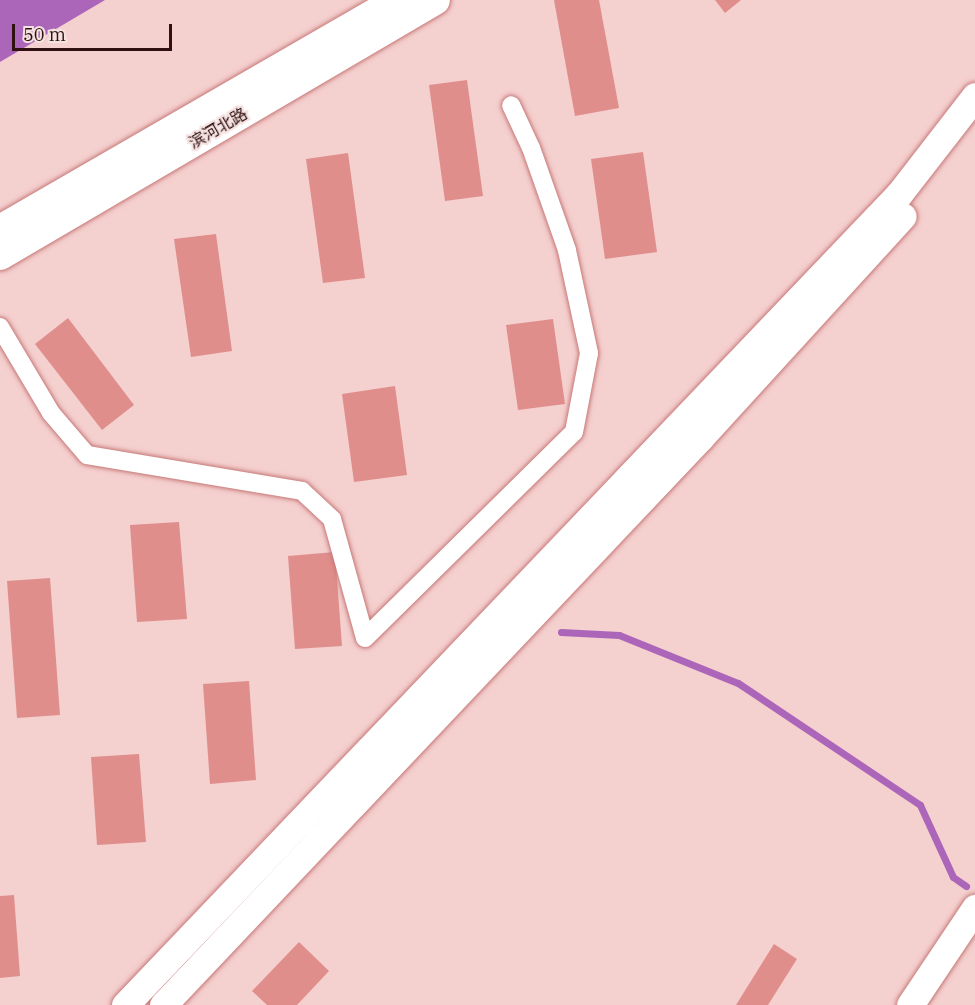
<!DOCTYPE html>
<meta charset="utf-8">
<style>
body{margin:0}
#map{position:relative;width:975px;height:1005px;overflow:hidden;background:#f4d0cf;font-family:"IBM Plex Serif","Noto Sans SC",serif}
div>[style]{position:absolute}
.water>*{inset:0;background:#ac66b9}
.stream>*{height:7px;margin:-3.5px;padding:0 3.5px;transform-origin:3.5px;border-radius:3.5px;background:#ac66b9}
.building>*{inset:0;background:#e08e8c}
.roads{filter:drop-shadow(0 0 2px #c77877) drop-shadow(0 0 2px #c77877)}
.street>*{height:18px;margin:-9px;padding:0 9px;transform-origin:9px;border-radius:9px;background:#fff}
.secondary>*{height:27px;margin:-13.5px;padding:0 13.5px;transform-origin:13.5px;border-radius:13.5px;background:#fff}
.primary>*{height:30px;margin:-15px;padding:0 15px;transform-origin:15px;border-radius:15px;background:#fff}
span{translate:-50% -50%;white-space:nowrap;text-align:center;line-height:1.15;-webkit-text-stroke:4.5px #f4e2e1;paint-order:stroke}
.street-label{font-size:16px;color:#2f1111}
.scale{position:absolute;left:12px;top:24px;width:160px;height:27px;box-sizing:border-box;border:3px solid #2f1111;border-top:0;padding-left:8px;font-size:18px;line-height:21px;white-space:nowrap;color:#2f1111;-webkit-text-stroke:4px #f4e2e1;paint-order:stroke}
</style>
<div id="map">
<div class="water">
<i style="clip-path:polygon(0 0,105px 0,0 62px)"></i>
</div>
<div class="stream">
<i style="left:561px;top:632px;width:58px;rotate:3deg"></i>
<i style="left:619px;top:635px;width:128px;rotate:22deg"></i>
<i style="left:738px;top:683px;width:219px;rotate:33.8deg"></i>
<i style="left:920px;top:805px;width:79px;rotate:65.4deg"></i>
<i style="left:953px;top:877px;width:16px;rotate:35deg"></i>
</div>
<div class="building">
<i style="clip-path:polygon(554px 0,599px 0,619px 108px,575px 116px)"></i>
<i style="clip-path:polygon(715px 0,741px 0,725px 13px)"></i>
<i style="clip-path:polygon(467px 80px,483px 196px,445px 201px,429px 85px)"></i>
<i style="clip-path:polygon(643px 152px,657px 252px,605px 259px,591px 159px)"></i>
<i style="clip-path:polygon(348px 153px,365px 278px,323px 283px,306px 159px)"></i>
<i style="clip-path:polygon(216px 234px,232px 351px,191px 357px,174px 239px)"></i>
<i style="clip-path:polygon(68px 318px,134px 405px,102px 430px,35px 344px)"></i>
<i style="clip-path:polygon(553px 319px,565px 404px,518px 410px,506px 325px)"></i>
<i style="clip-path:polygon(395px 386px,407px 475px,354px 482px,342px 394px)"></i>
<i style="clip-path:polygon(179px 522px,187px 619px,137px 622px,130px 525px)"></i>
<i style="clip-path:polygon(335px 552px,342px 646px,295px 649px,288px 556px)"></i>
<i style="clip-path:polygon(50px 578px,60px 715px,17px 718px,7px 581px)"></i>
<i style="clip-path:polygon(249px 681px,256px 780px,210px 784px,203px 684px)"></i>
<i style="clip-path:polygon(139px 754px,146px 842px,97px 845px,91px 757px)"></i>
<i style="clip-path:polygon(14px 895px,20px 976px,0 978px,0 896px)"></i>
<i style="clip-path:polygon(299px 942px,329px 971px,297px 1005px,267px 1005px,252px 991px)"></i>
<i style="clip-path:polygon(774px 944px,797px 959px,768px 1005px,736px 1005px)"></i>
</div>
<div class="roads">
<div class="street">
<i style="left:0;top:327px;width:100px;rotate:59.3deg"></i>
<i style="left:51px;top:413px;width:55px;rotate:49.4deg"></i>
<i style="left:87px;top:455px;width:218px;rotate:9.5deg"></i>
<i style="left:302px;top:491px;width:41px;rotate:43deg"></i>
<i style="left:332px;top:519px;width:123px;rotate:74.5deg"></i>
<i style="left:365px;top:638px;width:293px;rotate:-44.6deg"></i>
<i style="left:574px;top:432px;width:80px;rotate:-79.2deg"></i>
<i style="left:589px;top:353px;width:105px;rotate:-102.1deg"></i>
<i style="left:567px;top:250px;width:108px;rotate:-109.4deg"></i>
<i style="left:531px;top:148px;width:47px;rotate:-114.9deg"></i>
</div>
<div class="secondary">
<i style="left:125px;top:1005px;width:1121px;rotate:-46.34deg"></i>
<i style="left:899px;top:194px;width:124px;rotate:-52.2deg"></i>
<i style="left:163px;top:1005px;width:782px;rotate:-46.55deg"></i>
<i style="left:701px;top:437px;width:299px;rotate:-47.6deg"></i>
<i style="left:910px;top:1005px;width:117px;rotate:-56.2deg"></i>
</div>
<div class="primary">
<i style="left:0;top:230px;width:460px;rotate:-30deg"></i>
<i style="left:0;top:255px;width:504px;rotate:-30.38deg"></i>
</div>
</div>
<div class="street-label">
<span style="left:218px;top:128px;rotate:-30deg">滨河北路</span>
</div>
<div class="scale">50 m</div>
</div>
